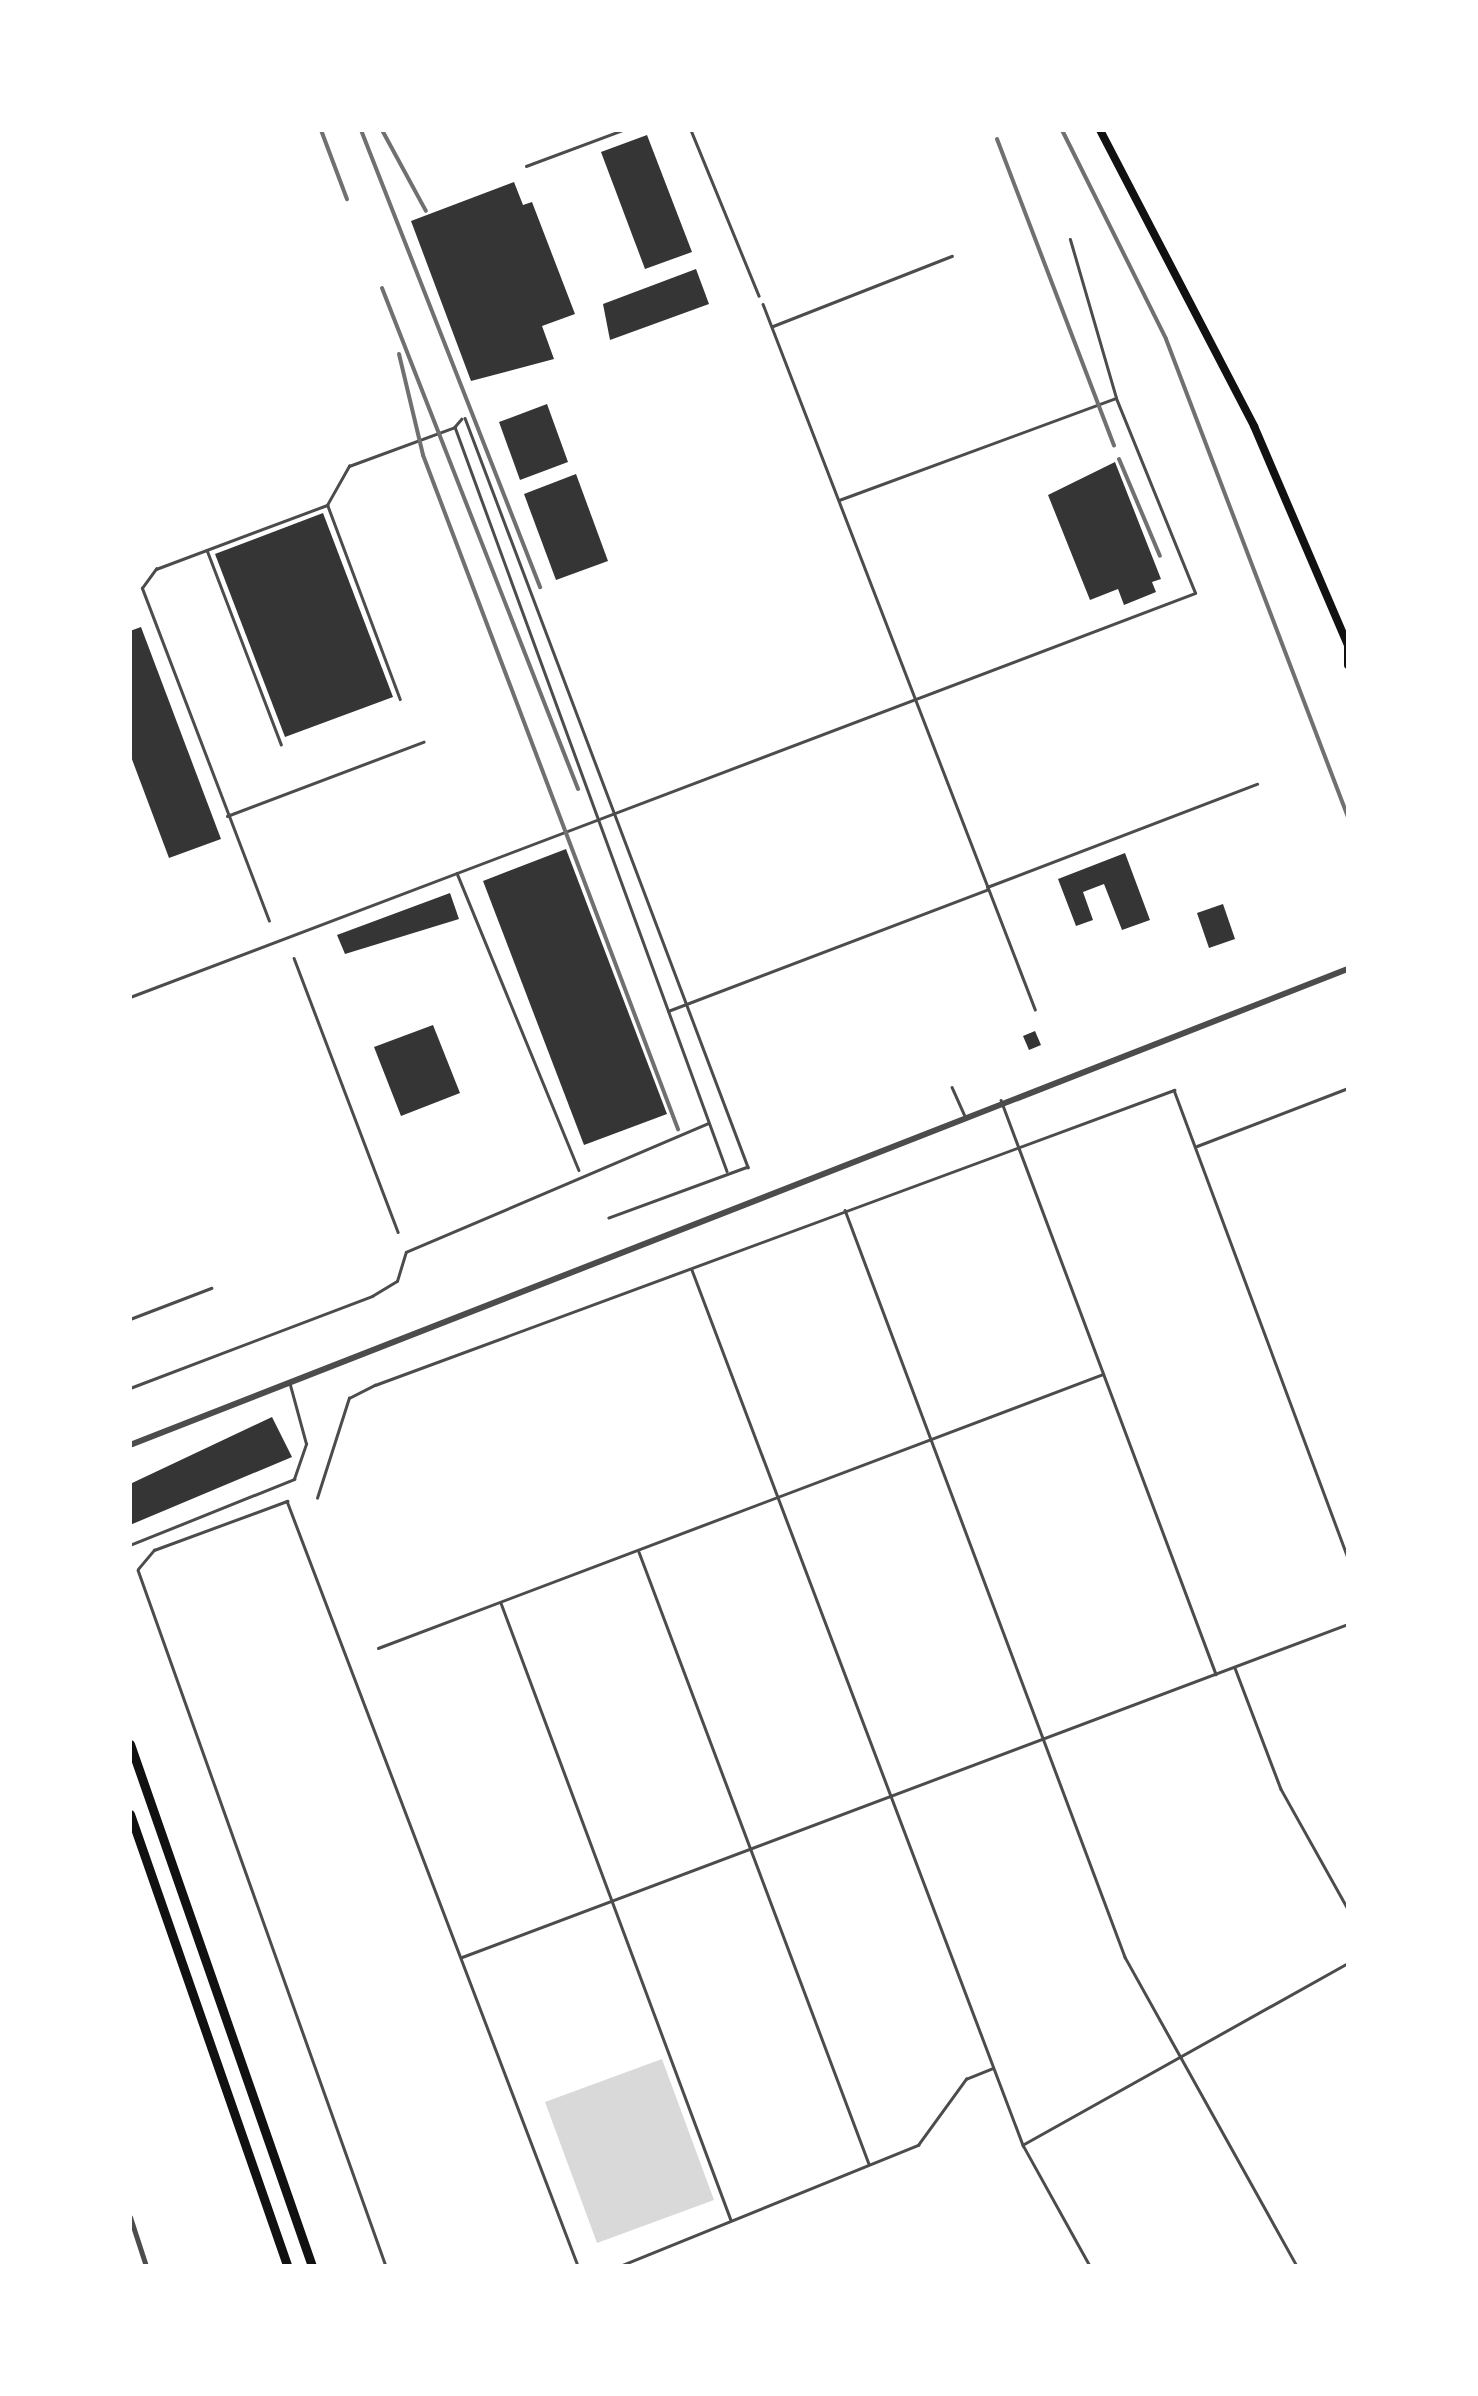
<!DOCTYPE html>
<style>
body{margin:0}
#map{position:relative;width:1478px;height:2396px;overflow:hidden;background:#fff;font-family:"PT Sans Narrow",sans-serif}
div>[style]{position:absolute}
.water>*{inset:0;background:#d9d9d9}
.building>*{inset:0;background:#353535}
.service>*{height:2.5px;margin:-1.25px;padding:0 1.25px;transform-origin:1.25px;border-radius:1.25px;background:#4c4c4c}
.minor>*{height:5px;margin:-2.5px;padding:0 2.5px;transform-origin:2.5px;border-radius:2.5px;background:#4c4c4c}
.tertiary>*{height:6px;margin:-3px;padding:0 3px;transform-origin:3px;border-radius:3px;background:#4c4c4c}
.primary>*{height:8px;margin:-4px;padding:0 4px;transform-origin:4px;border-radius:4px;background:#111}
.motorway>*{height:9px;margin:-4.5px;padding:0 4.5px;transform-origin:4.5px;border-radius:4.5px;background:#111}
.rail>*{height:4px;margin:-2px;padding:0 2px;transform-origin:2px;border-radius:2px;background:#707070}
span{translate:-50% -50%;white-space:nowrap;text-align:center;line-height:1.15;-webkit-text-stroke:9px #fff;paint-order:stroke}
.frame{position:absolute;inset:0;border:132px solid #fff;pointer-events:none}
</style>
<div id="map">
<div class="water">
<i style="clip-path:polygon(662px 2059px,714px 2200px,597px 2243px,545px 2102px)"></i>
</div>
<div class="building">
<i style="clip-path:polygon(647px 135px,692px 252px,645px 269px,601px 152px)"></i>
<i style="clip-path:polygon(514px 182px,523px 205px,532px 202px,575px 314px,542px 326px,554px 359px,471px 381px,411px 221px)"></i>
<i style="clip-path:polygon(696px 269px,709px 304px,610px 340px,603px 304px)"></i>
<i style="clip-path:polygon(547px 404px,568px 462px,520px 480px,499px 422px)"></i>
<i style="clip-path:polygon(1115px 462px,1161px 579px,1152px 582px,1156px 592px,1124px 605px,1118px 589px,1090px 600px,1048px 495px)"></i>
<i style="clip-path:polygon(576px 474px,608px 561px,556px 580px,524px 494px)"></i>
<i style="clip-path:polygon(323px 513px,393px 697px,285px 737px,215px 554px)"></i>
<i style="clip-path:polygon(141px 627px,221px 839px,169px 858px,130px 754px,130px 631px)"></i>
<i style="clip-path:polygon(566px 849px,667px 1114px,584px 1145px,483px 881px)"></i>
<i style="clip-path:polygon(1125px 853px,1150px 920px,1122px 930px,1104px 884px,1083px 892px,1093px 920px,1076px 926px,1058px 879px)"></i>
<i style="clip-path:polygon(450px 893px,459px 919px,345px 954px,337px 935px)"></i>
<i style="clip-path:polygon(1223px 904px,1235px 939px,1209px 948px,1197px 913px)"></i>
<i style="clip-path:polygon(433px 1025px,460px 1093px,401px 1116px,374px 1047px)"></i>
<i style="clip-path:polygon(1035px 1031px,1041px 1045px,1029px 1050px,1023px 1036px)"></i>
<i style="clip-path:polygon(272px 1417px,292px 1457px,130px 1525px,130px 1484px)"></i>
</div>
<div class="service">
<i style="left:691px;top:130px;width:179px;rotate:67.7deg"></i>
<i style="left:526px;top:166px;width:103px;rotate:-20.4deg"></i>
<i style="left:763px;top:304px;width:756px;rotate:68.9deg"></i>
<i style="left:773px;top:326px;width:192px;rotate:-21.4deg"></i>
<i style="left:465px;top:418px;width:801px;rotate:69.3deg"></i>
<i style="left:748px;top:1167px;width:148px;rotate:159.9deg"></i>
<i style="left:462px;top:419px;width:11px;rotate:131deg"></i>
<i style="left:455px;top:427px;width:792px;rotate:69.92deg"></i>
<i style="left:839px;top:500px;width:295px;rotate:-20.2deg"></i>
<i style="left:328px;top:506px;width:206px;rotate:69.5deg"></i>
<i style="left:207px;top:550px;width:208px;rotate:69.1deg"></i>
<i style="left:227px;top:816px;width:210px;rotate:-20.7deg"></i>
<i style="left:457px;top:873px;width:321px;rotate:67.7deg"></i>
<i style="left:987px;top:887px;width:289px;rotate:-20.9deg"></i>
<i style="left:269px;top:921px;width:356px;rotate:-110.9deg"></i>
<i style="left:142px;top:588px;width:24px;rotate:-54deg"></i>
<i style="left:156px;top:569px;width:183px;rotate:-20.5deg"></i>
<i style="left:327px;top:505px;width:45px;rotate:-60.6deg"></i>
<i style="left:349px;top:466px;width:113px;rotate:-20.2deg"></i>
<i style="left:294px;top:958px;width:293px;rotate:69.2deg"></i>
<i style="left:130px;top:997px;width:1139px;rotate:-20.77deg"></i>
<i style="left:1195px;top:593px;width:210px;rotate:-112.1deg"></i>
<i style="left:1116px;top:398px;width:165px;rotate:-106.2deg"></i>
<i style="left:668px;top:1011px;width:341px;rotate:-20.8deg"></i>
<i style="left:952px;top:1087px;width:30px;rotate:66deg"></i>
<i style="left:1001px;top:1100px;width:613px;rotate:69.47deg"></i>
<i style="left:1197px;top:1146px;width:162px;rotate:-21deg"></i>
<i style="left:845px;top:1210px;width:798px;rotate:69.45deg"></i>
<i style="left:1125px;top:1957px;width:354px;rotate:60.9deg"></i>
<i style="left:692px;top:1270px;width:936px;rotate:69.28deg"></i>
<i style="left:1023px;top:2145px;width:138px;rotate:61deg"></i>
<i style="left:130px;top:1319px;width:87px;rotate:-20.9deg"></i>
<i style="left:130px;top:1388px;width:259px;rotate:-20.8deg"></i>
<i style="left:372px;top:1296px;width:29px;rotate:-31deg"></i>
<i style="left:397px;top:1281px;width:30px;rotate:-73deg"></i>
<i style="left:406px;top:1252px;width:328px;rotate:-23.1deg"></i>
<i style="left:317px;top:1498px;width:105px;rotate:-72.3deg"></i>
<i style="left:349px;top:1398px;width:29px;rotate:-27deg"></i>
<i style="left:375px;top:1385px;width:852px;rotate:-20.26deg"></i>
<i style="left:1174px;top:1090px;width:499px;rotate:69.6deg"></i>
<i style="left:130px;top:1545px;width:177px;rotate:-21.9deg"></i>
<i style="left:294px;top:1479px;width:37px;rotate:-71deg"></i>
<i style="left:306px;top:1444px;width:61px;rotate:-105.2deg"></i>
<i style="left:639px;top:1552px;width:654px;rotate:69.4deg"></i>
<i style="left:138px;top:1569px;width:25px;rotate:-50deg"></i>
<i style="left:154px;top:1550px;width:142px;rotate:-20.2deg"></i>
<i style="left:287px;top:1501px;width:818px;rotate:69.17deg"></i>
<i style="left:138px;top:1570px;width:739px;rotate:70.39deg"></i>
<i style="left:501px;top:1603px;width:658px;rotate:69.56deg"></i>
<i style="left:378px;top:1648px;width:775px;rotate:-20.7deg"></i>
<i style="left:1235px;top:1668px;width:129px;rotate:69.2deg"></i>
<i style="left:1281px;top:1789px;width:137px;rotate:60.8deg"></i>
<i style="left:462px;top:1957px;width:947px;rotate:-20.6deg"></i>
<i style="left:1024px;top:2144px;width:371px;rotate:-29.2deg"></i>
<i style="left:620px;top:2266px;width:322px;rotate:-22.1deg"></i>
<i style="left:918px;top:2145px;width:82px;rotate:-54deg"></i>
<i style="left:966px;top:2079px;width:29px;rotate:-22deg"></i>
</div>
<div class="minor">
<i style="left:130px;top:2217px;width:52px;rotate:71.9deg"></i>
</div>
<div class="tertiary">
<i style="left:130px;top:1445px;width:1308px;rotate:-21.35deg"></i>
</div>
<div class="primary">
<i style="left:1100px;top:130px;width:334px;rotate:62.5deg"></i>
<i style="left:1254px;top:426px;width:238px;rotate:66.8deg"></i>
<i style="left:1348px;top:645px;width:20px;rotate:90deg"></i>
</div>
<div class="motorway">
<i style="left:130px;top:1744px;width:553px;rotate:70.78deg"></i>
<i style="left:130px;top:1814px;width:478px;rotate:70.8deg"></i>
</div>
<div class="rail">
<i style="left:321px;top:130px;width:74px;rotate:69.4deg"></i>
<i style="left:361px;top:130px;width:491px;rotate:68.6deg"></i>
<i style="left:382px;top:130px;width:92px;rotate:61.5deg"></i>
<i style="left:1062px;top:130px;width:233px;rotate:63.5deg"></i>
<i style="left:1166px;top:339px;width:511px;rotate:69.16deg"></i>
<i style="left:997px;top:139px;width:328px;rotate:69.1deg"></i>
<i style="left:382px;top:288px;width:538px;rotate:68.63deg"></i>
<i style="left:399px;top:354px;width:104px;rotate:76.6deg"></i>
<i style="left:423px;top:455px;width:721px;rotate:69.28deg"></i>
<i style="left:1119px;top:459px;width:105px;rotate:67.1deg"></i>
</div>
<div class="frame"></div>
</div>
